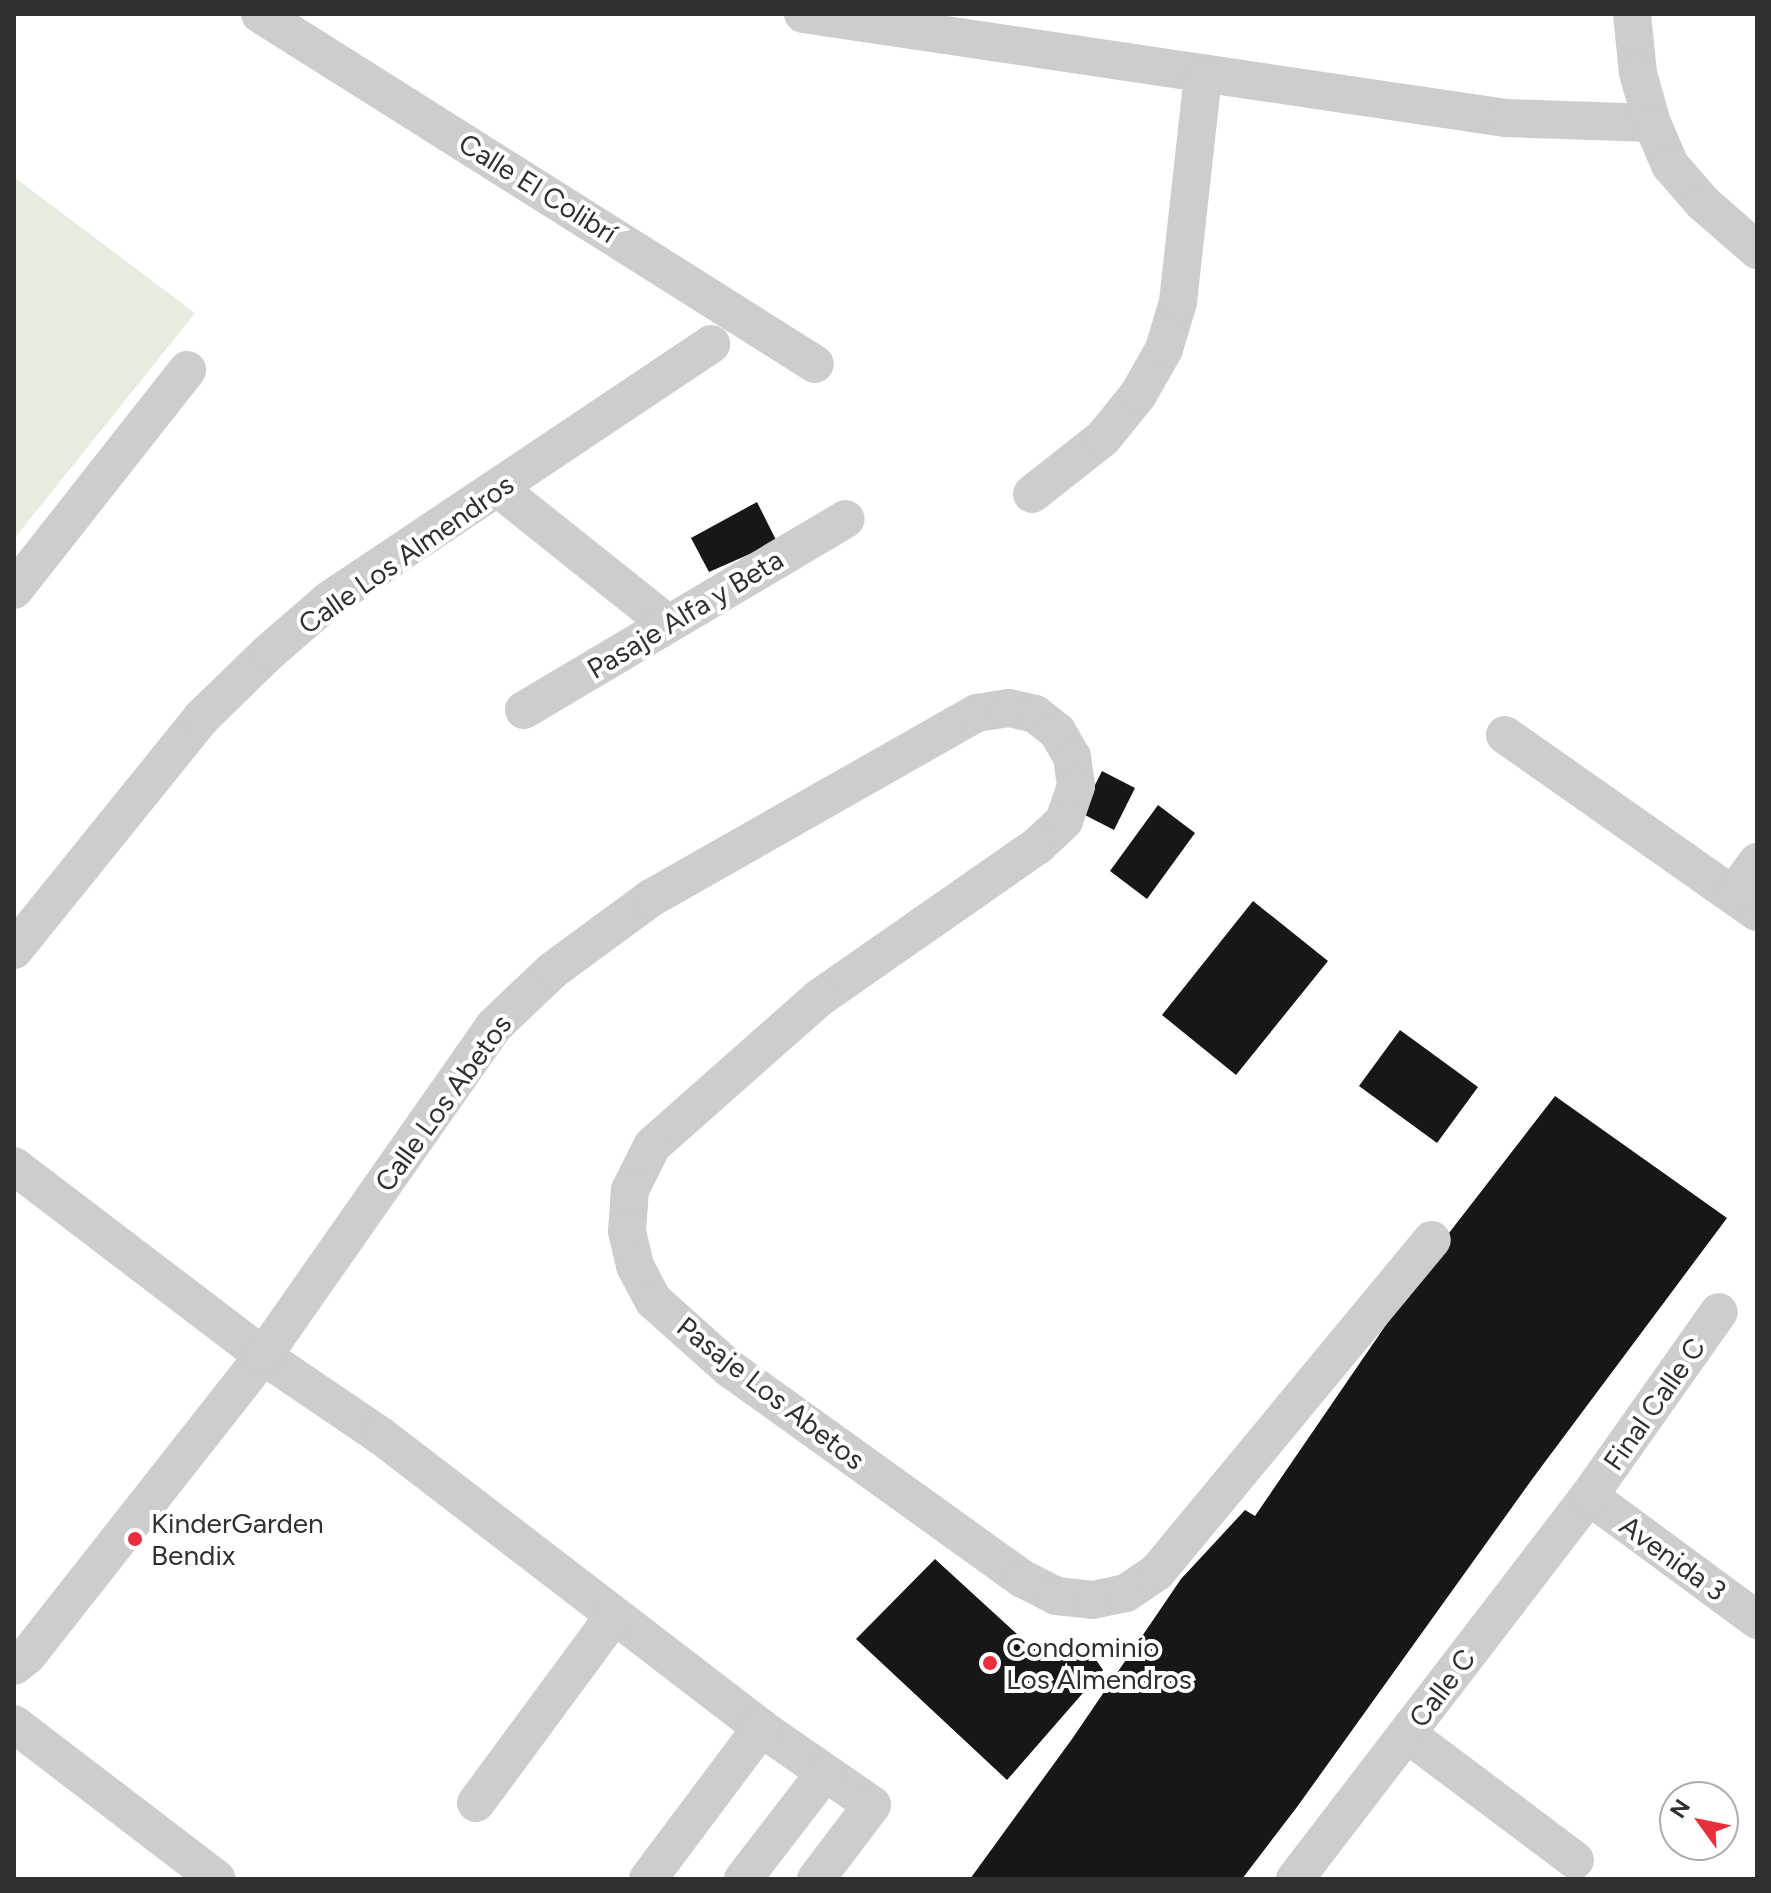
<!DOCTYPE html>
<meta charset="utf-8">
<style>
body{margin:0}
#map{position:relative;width:1771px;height:1893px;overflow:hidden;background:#fff;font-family:Figtree,sans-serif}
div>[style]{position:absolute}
.green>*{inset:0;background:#e6edde}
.building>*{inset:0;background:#171717}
.street>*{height:38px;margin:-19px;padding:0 19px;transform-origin:19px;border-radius:19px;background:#cdcdcd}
.dots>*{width:22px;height:22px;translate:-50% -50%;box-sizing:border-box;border:4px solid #fff;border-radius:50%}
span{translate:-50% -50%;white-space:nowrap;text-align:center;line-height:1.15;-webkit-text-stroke:8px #fff;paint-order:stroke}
.street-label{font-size:28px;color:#303030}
.poi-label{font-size:28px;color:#303030}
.left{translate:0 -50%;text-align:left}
.frame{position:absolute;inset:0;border:16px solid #303030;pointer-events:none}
.north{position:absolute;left:1659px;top:1781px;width:80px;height:80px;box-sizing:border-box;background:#fff;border:2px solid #acacac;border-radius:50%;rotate:303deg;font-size:22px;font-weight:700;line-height:32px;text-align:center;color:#303030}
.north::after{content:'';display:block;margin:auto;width:28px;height:36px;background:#ea2f3c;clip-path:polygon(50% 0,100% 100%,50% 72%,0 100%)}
</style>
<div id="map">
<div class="green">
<i style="clip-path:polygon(14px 177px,195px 313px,14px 539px)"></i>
</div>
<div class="building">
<i style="clip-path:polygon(757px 502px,777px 542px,709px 572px,691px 538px)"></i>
<i style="clip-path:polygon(1102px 771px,1135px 788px,1114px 830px,1081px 813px)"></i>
<i style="clip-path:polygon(1158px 805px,1195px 833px,1147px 899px,1110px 871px)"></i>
<i style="clip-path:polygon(1253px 901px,1328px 961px,1236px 1075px,1162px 1015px)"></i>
<i style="clip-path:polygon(1400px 1030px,1478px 1087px,1437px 1143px,1359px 1086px)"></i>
<i style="clip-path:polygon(1555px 1096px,1727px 1218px,1533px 1478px,1297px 1807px,1242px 1879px,970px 1879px,1072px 1739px,1181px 1579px,1245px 1510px,1255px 1516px,1449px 1233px)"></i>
<i style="clip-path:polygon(935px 1559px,1031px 1647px,1060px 1656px,1092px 1654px,1103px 1670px,1007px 1780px,856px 1639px)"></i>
</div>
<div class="street">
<i style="left:260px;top:14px;width:656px;rotate:32.24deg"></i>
<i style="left:803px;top:14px;width:711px;rotate:8.42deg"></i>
<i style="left:1506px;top:118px;width:146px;rotate:2deg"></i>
<i style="left:1632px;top:14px;width:59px;rotate:84.2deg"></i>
<i style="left:1638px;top:73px;width:52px;rotate:74.4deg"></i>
<i style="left:1652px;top:123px;width:46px;rotate:66.8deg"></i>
<i style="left:1670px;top:165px;width:50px;rotate:49deg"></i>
<i style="left:1703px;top:203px;width:72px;rotate:41deg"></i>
<i style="left:499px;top:489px;width:215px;rotate:38.6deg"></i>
<i style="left:1032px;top:494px;width:90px;rotate:-38.3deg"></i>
<i style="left:1103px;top:438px;width:55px;rotate:-50.9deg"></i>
<i style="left:1138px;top:395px;width:53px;rotate:-60.5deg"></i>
<i style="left:1164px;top:349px;width:49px;rotate:-73.4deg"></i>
<i style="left:1178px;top:302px;width:228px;rotate:-83.7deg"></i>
<i style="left:14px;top:590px;width:280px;rotate:-51.8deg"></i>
<i style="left:524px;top:710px;width:374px;rotate:-30.7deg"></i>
<i style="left:1505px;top:735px;width:308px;rotate:35.1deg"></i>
<i style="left:1733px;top:895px;width:41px;rotate:-54deg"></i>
<i style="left:14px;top:950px;width:298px;rotate:-51.1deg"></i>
<i style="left:201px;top:718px;width:95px;rotate:-44.1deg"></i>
<i style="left:269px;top:652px;width:79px;rotate:-40.9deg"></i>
<i style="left:329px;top:600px;width:460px;rotate:-33.8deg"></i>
<i style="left:14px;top:1166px;width:313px;rotate:37.3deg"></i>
<i style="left:263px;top:1356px;width:143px;rotate:34.1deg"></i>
<i style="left:381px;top:1436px;width:479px;rotate:37.5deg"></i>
<i style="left:761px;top:1728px;width:135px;rotate:34.7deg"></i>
<i style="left:872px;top:1805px;width:93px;rotate:127.1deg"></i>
<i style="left:1589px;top:1496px;width:209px;rotate:36.4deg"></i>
<i style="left:14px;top:1666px;width:16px;rotate:-38deg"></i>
<i style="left:27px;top:1656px;width:382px;rotate:-51.8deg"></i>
<i style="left:263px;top:1356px;width:403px;rotate:-55deg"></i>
<i style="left:494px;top:1026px;width:81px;rotate:-43.5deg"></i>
<i style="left:553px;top:970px;width:122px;rotate:-36.3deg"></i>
<i style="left:651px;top:898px;width:375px;rotate:-29.6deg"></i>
<i style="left:977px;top:713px;width:32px;rotate:-9deg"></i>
<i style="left:1009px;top:708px;width:27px;rotate:13deg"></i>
<i style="left:1035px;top:714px;width:28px;rotate:38deg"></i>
<i style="left:1057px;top:731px;width:30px;rotate:60deg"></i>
<i style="left:1072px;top:757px;width:29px;rotate:82deg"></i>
<i style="left:1076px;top:786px;width:37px;rotate:109deg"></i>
<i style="left:1064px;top:821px;width:37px;rotate:137deg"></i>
<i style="left:1037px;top:846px;width:266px;rotate:145.1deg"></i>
<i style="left:819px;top:998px;width:223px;rotate:138.5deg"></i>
<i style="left:652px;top:1146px;width:49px;rotate:116.6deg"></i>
<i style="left:630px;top:1190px;width:41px;rotate:94.2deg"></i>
<i style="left:627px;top:1231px;width:36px;rotate:77deg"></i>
<i style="left:635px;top:1266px;width:40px;rotate:62deg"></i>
<i style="left:654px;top:1301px;width:101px;rotate:41.8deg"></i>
<i style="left:729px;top:1368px;width:362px;rotate:35.7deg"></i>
<i style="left:1023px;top:1579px;width:37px;rotate:27deg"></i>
<i style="left:1056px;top:1596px;width:37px;rotate:6deg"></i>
<i style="left:1093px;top:1600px;width:34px;rotate:-12deg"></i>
<i style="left:1126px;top:1593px;width:37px;rotate:-34deg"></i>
<i style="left:1157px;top:1572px;width:431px;rotate:-50.4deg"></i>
<i style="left:14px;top:1724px;width:255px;rotate:37.4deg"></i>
<i style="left:1407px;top:1734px;width:210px;rotate:36.9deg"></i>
<i style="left:476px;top:1803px;width:231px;rotate:-53.6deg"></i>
<i style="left:648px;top:1879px;width:189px;rotate:-53.2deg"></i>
<i style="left:743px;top:1879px;width:133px;rotate:-52.4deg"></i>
<i style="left:1295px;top:1879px;width:483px;rotate:-52.5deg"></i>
<i style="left:1589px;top:1496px;width:225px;rotate:-54.8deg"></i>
</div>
<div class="dots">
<i style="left:135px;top:1539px;background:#ea2f3c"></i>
<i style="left:990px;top:1663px;background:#ea2f3c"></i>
</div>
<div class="street-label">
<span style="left:538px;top:188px;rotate:32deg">Calle El Colibrí</span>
<span style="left:406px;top:554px;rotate:-35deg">Calle Los Almendros</span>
<span style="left:685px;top:614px;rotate:-31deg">Pasaje Alfa y Beta</span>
<span style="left:443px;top:1103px;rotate:-54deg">Calle Los Abetos</span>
<span style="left:771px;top:1393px;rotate:38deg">Pasaje Los Abetos</span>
<span style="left:1654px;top:1404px;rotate:-55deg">Final Calle C</span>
<span style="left:1673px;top:1558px;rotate:36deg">Avenida 3</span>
<span style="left:1442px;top:1688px;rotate:-53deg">Calle C</span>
</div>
<div class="poi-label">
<span class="left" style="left:151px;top:1539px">KinderGarden<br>Bendix</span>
<span class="left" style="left:1006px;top:1663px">Condominio<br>Los Almendros</span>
</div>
<div class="frame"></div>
<div class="north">N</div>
</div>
